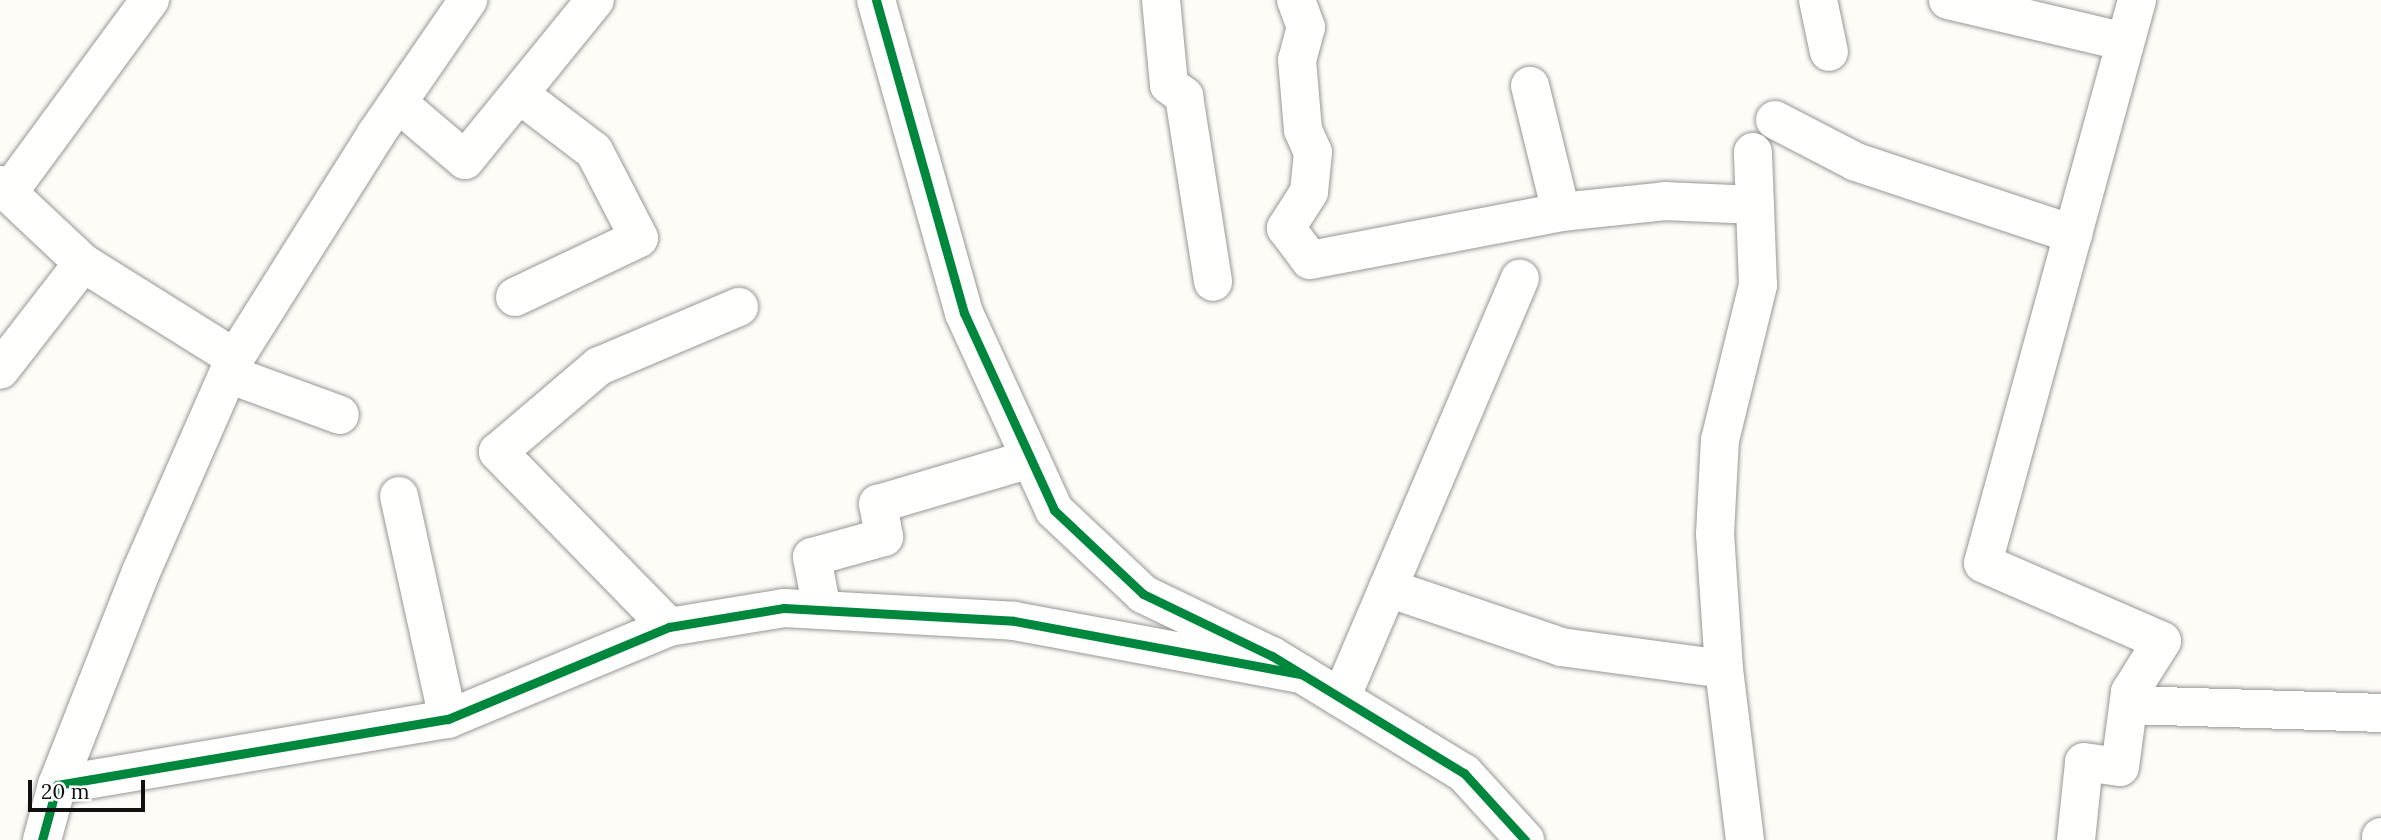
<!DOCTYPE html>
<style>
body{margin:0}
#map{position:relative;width:2381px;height:840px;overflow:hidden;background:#fdfcf7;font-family:Lora,serif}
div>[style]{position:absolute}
.roads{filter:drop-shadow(0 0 2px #979795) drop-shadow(0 0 2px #979795)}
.minor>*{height:38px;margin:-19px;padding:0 19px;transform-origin:19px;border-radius:19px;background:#fffffe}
.cycleway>*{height:9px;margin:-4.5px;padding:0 4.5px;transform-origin:4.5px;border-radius:4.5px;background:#00873e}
span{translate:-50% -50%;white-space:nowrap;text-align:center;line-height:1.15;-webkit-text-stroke:7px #fff;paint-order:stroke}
.scale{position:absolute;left:28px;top:780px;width:117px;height:32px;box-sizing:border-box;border:4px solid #111;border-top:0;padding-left:9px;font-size:21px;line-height:24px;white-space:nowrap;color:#111;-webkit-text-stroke:5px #fff;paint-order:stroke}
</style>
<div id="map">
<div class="roads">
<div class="minor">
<i style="left:876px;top:0;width:325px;rotate:74.3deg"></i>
<i style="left:964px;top:313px;width:217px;rotate:65.4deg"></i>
<i style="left:1054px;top:510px;width:122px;rotate:43.3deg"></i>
<i style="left:1143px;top:594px;width:143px;rotate:25.7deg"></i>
<i style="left:1272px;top:656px;width:225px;rotate:31.4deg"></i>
<i style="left:1464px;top:773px;width:91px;rotate:47.7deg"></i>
<i style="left:1161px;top:0;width:85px;rotate:84.6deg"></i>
<i style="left:1169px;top:85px;width:19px;rotate:36deg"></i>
<i style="left:1184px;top:96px;width:188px;rotate:81.1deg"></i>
<i style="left:1296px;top:0;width:29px;rotate:70deg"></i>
<i style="left:1306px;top:27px;width:34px;rotate:105deg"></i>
<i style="left:1297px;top:60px;width:70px;rotate:85.1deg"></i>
<i style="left:1303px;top:130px;width:24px;rotate:66deg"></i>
<i style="left:1313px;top:152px;width:40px;rotate:95.7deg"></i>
<i style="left:1309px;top:192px;width:43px;rotate:122.6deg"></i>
<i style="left:1286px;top:228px;width:40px;rotate:53deg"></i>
<i style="left:1310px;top:260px;width:256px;rotate:-10.8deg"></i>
<i style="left:1561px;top:212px;width:130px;rotate:-103.8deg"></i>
<i style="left:1818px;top:0;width:53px;rotate:78.1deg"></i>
<i style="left:1948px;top:0;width:182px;rotate:13.3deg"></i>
<i style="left:398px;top:103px;width:88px;rotate:40.4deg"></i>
<i style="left:465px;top:160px;width:206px;rotate:-50.9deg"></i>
<i style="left:1775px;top:120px;width:91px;rotate:27.4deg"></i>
<i style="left:1856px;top:162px;width:229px;rotate:18.4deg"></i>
<i style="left:0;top:185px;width:114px;rotate:43.2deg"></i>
<i style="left:83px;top:263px;width:135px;rotate:127.8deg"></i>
<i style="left:8px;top:193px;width:240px;rotate:-53.7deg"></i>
<i style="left:1561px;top:212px;width:105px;rotate:-6deg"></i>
<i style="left:1665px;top:201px;width:90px;rotate:2.5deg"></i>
<i style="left:515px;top:297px;width:137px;rotate:-25.4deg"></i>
<i style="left:639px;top:238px;width:98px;rotate:-117.3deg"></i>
<i style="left:594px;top:151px;width:94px;rotate:-142.8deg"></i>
<i style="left:235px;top:358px;width:265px;rotate:-57.8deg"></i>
<i style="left:376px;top:134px;width:163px;rotate:-55.5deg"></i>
<i style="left:228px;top:374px;width:119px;rotate:20.1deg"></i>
<i style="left:399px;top:496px;width:228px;rotate:77.6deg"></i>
<i style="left:1388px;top:588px;width:183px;rotate:18.8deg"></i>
<i style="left:1561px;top:647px;width:164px;rotate:7.7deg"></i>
<i style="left:1724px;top:669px;width:172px;rotate:83deg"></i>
<i style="left:822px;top:610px;width:54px;rotate:-100.7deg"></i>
<i style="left:812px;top:557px;width:75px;rotate:-15.5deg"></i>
<i style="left:884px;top:537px;width:34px;rotate:-100deg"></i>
<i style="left:878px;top:504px;width:159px;rotate:-16.5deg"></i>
<i style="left:669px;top:627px;width:245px;rotate:-134.3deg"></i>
<i style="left:498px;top:452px;width:133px;rotate:-40.4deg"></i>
<i style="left:599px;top:366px;width:152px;rotate:-22.9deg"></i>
<i style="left:1724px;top:669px;width:135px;rotate:-93.8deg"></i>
<i style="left:1715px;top:534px;width:94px;rotate:-87deg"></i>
<i style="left:1720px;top:440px;width:160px;rotate:-76.2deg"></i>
<i style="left:1758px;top:285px;width:133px;rotate:-92.2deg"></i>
<i style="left:1341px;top:698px;width:456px;rotate:-66.9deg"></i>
<i style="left:2129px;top:705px;width:252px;rotate:1.8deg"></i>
<i style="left:57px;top:785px;width:229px;rotate:-68.5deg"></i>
<i style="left:141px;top:572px;width:234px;rotate:-66.3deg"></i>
<i style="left:235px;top:358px;width:179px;rotate:-148deg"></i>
<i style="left:42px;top:840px;width:57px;rotate:-74.7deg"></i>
<i style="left:57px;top:785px;width:397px;rotate:-9.6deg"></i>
<i style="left:448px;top:719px;width:239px;rotate:-22.6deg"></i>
<i style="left:669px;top:627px;width:117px;rotate:-9.4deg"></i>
<i style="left:784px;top:608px;width:230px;rotate:3.2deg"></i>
<i style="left:1014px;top:621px;width:292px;rotate:10.5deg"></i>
<i style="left:2076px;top:840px;width:78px;rotate:-84.1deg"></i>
<i style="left:2084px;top:762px;width:36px;rotate:8deg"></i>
<i style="left:2120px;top:767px;width:76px;rotate:-82.4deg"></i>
<i style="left:2130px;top:692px;width:60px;rotate:-57.9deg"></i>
<i style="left:2162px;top:641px;width:195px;rotate:-156.5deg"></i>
<i style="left:1983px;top:563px;width:584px;rotate:-74.7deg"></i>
<i style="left:2381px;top:840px;width:3px;rotate:-90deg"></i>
</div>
</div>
<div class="cycleway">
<i style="left:876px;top:0;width:325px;rotate:74.3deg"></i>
<i style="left:964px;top:313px;width:217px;rotate:65.4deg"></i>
<i style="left:1054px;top:510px;width:122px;rotate:43.3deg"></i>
<i style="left:1143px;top:594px;width:143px;rotate:25.7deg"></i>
<i style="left:1272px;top:656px;width:225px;rotate:31.4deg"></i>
<i style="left:1464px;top:773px;width:91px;rotate:47.7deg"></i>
<i style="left:42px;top:840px;width:57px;rotate:-74.7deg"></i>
<i style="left:57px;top:785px;width:397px;rotate:-9.6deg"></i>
<i style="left:448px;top:719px;width:239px;rotate:-22.6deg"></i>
<i style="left:669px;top:627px;width:117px;rotate:-9.4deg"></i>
<i style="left:784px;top:608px;width:230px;rotate:3.2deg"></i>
<i style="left:1014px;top:621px;width:292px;rotate:10.5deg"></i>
</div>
<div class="scale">20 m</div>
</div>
